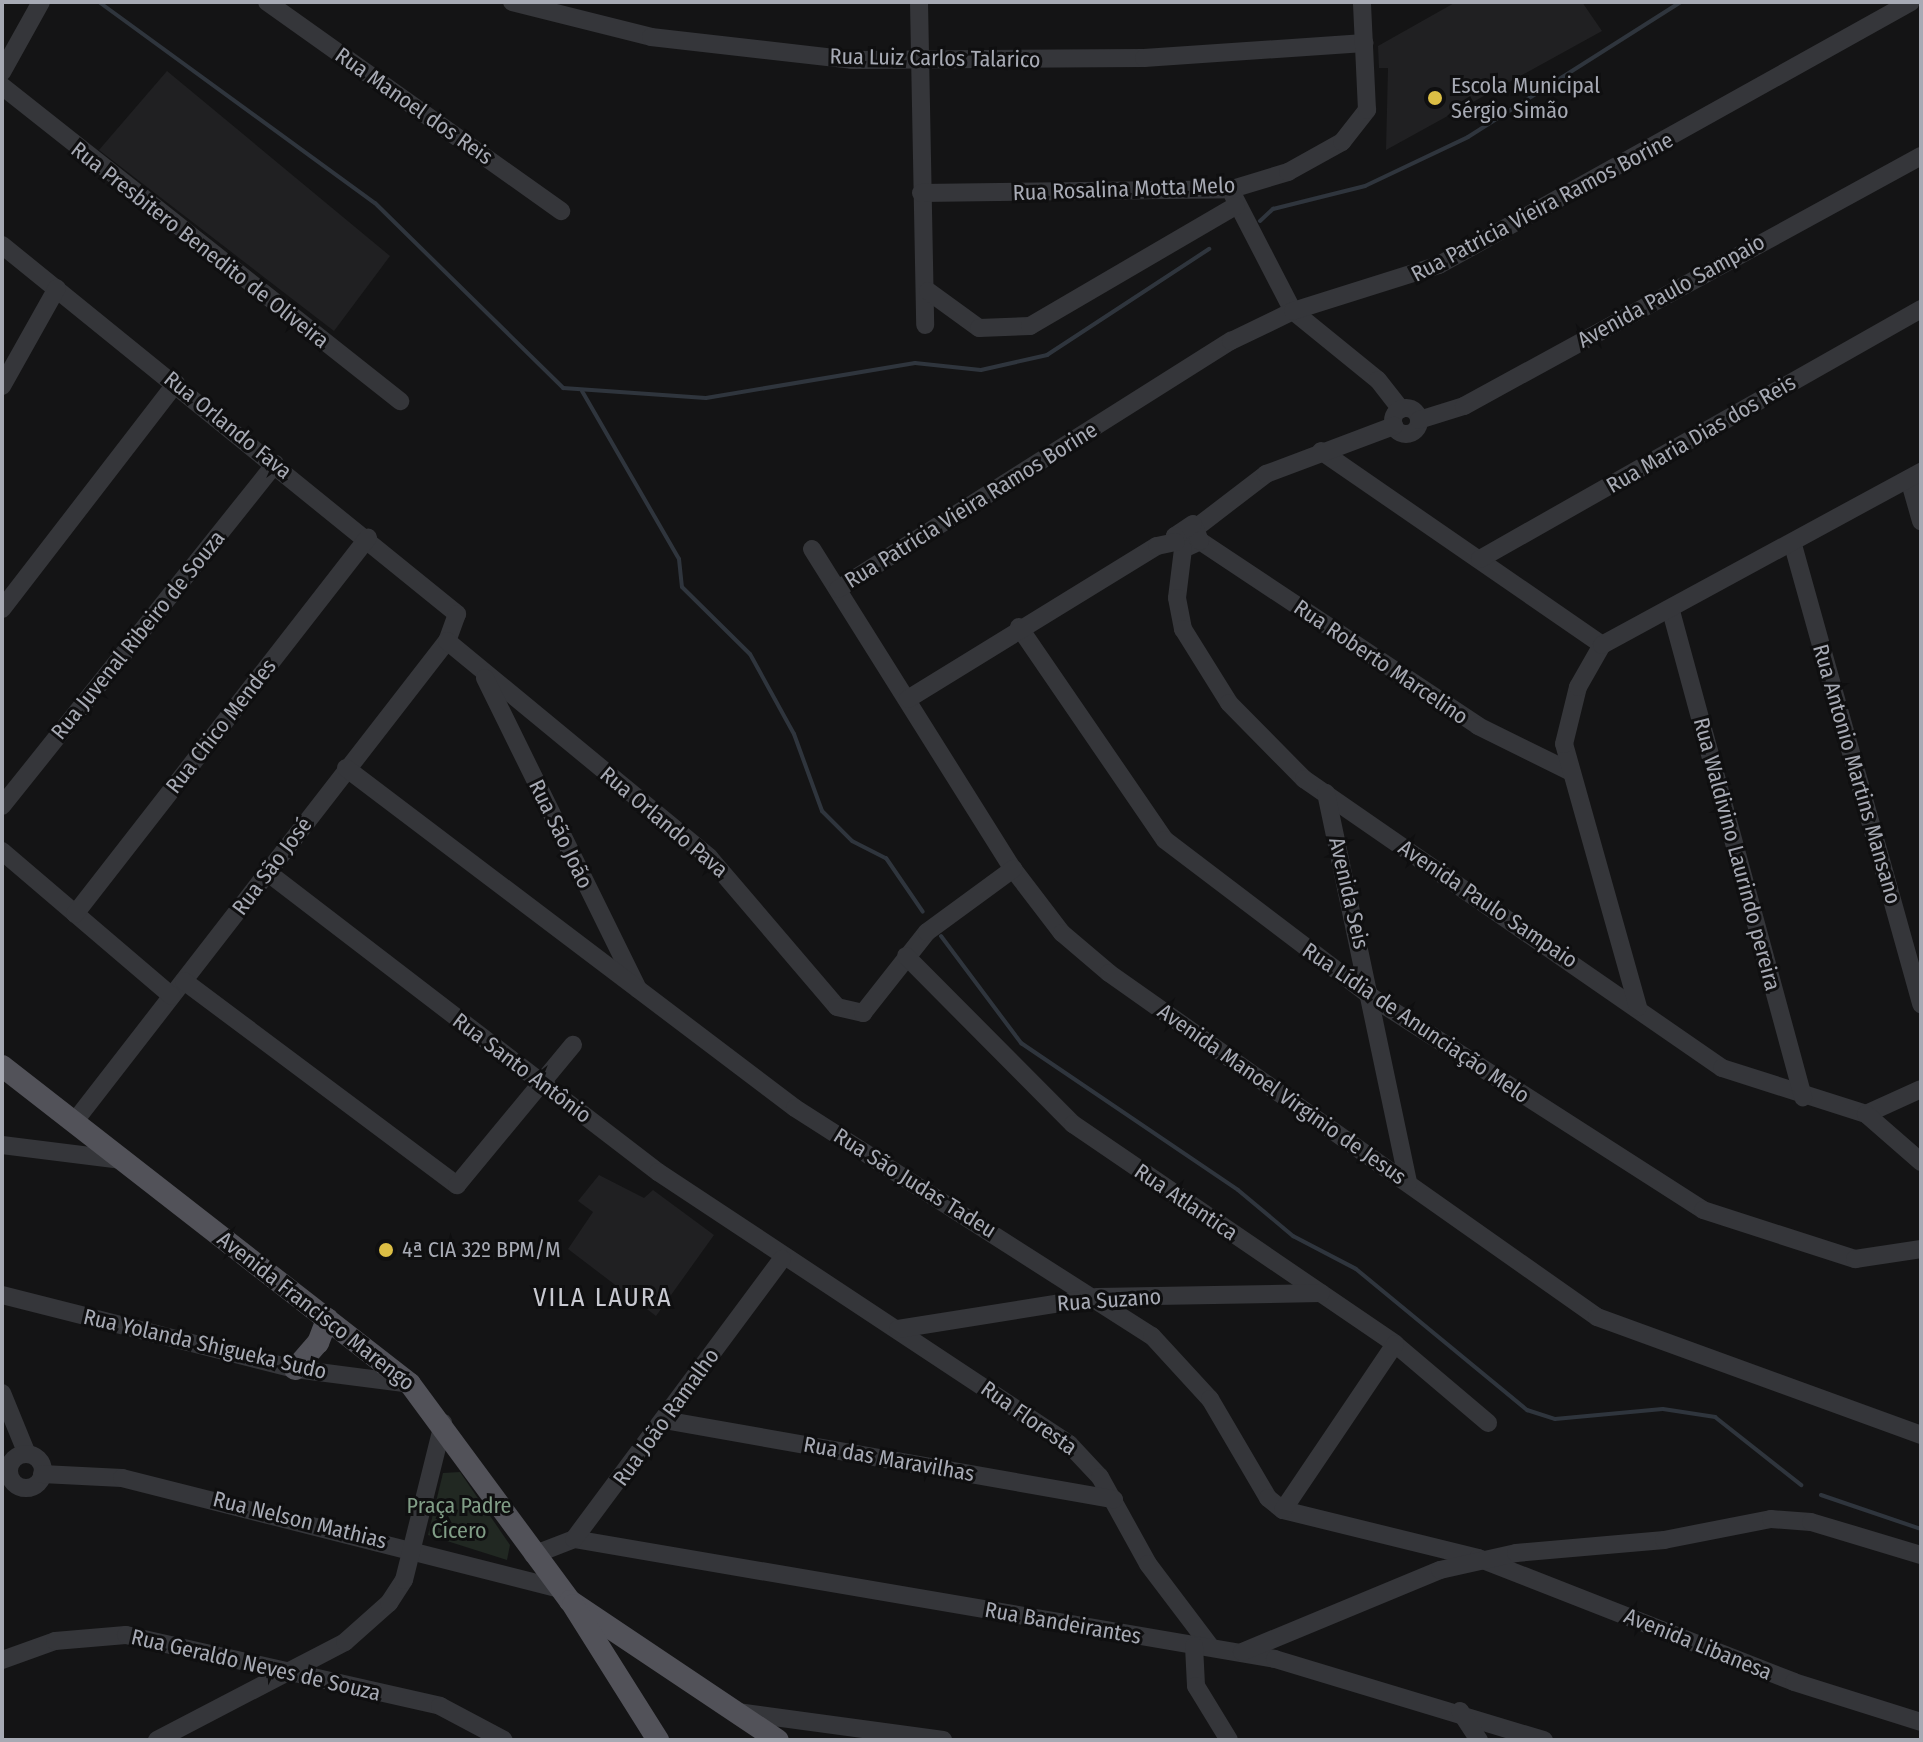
<!DOCTYPE html>
<meta charset="utf-8">
<style>
body{margin:0}
#map{position:relative;width:1923px;height:1742px;overflow:hidden;background:#141415;font-family:"Fira Sans Condensed",sans-serif}
div>[style]{position:absolute}
.built>*{inset:0;background:#202022}
.green>*{inset:0;background:#212822}
.stream>*{height:4px;margin:-2px;padding:0 2px;transform-origin:2px;border-radius:2px;background:#2f353d}
.minor>*{height:18px;margin:-9px;padding:0 9px;transform-origin:9px;border-radius:9px;background:#35363a}
.minor>.ring{margin:-9px;padding:0;box-sizing:content-box;background:none;border:18px solid #35363a;border-radius:50%}
.major>*{height:22px;margin:-11px;padding:0 11px;transform-origin:11px;border-radius:11px;background:#525259}
.dots>*{width:22px;height:22px;translate:-50% -50%;box-sizing:border-box;border:4px solid #0f0f10;border-radius:50%}
span{translate:-50% -50%;white-space:nowrap;text-align:center;line-height:1.15;-webkit-text-stroke:6px #0f0f10;paint-order:stroke}
.street-label{font-size:22px;color:#a7aab4}
.poi-label{font-size:22px;color:#a7aab4}
.left{translate:0 -50%;text-align:left}
.park-label{font-size:22px;color:#809d86}
.quarter-label{font-size:26px;color:#c8c9d1;letter-spacing:2px}
.frame{position:absolute;inset:0;border:4px solid #a7aab4;pointer-events:none}
</style>
<div id="map">
<div class="built">
<i style="clip-path:polygon(1456px 2px,1582px 2px,1602px 31px,1386px 150px,1388px 68px,1379px 68px,1378px 46px)"></i>
<i style="clip-path:polygon(167px 71px,390px 256px,334px 331px,99px 150px)"></i>
<i style="clip-path:polygon(599px 1175px,644px 1198px,653px 1190px,714px 1235px,656px 1316px,568px 1249px,593px 1212px,578px 1201px)"></i>
</div>
<div class="green">
<i style="clip-path:polygon(460px 1472px,510px 1545px,507px 1560px,428px 1535px,443px 1473px)"></i>
</div>
<div class="stream">
<i style="left:99px;top:2px;width:341px;rotate:36.1deg"></i>
<i style="left:375px;top:203px;width:264px;rotate:44.5deg"></i>
<i style="left:563px;top:388px;width:143px;rotate:4deg"></i>
<i style="left:706px;top:398px;width:212px;rotate:-9.5deg"></i>
<i style="left:915px;top:363px;width:66px;rotate:6.1deg"></i>
<i style="left:981px;top:370px;width:68px;rotate:-12.8deg"></i>
<i style="left:1047px;top:355px;width:194px;rotate:-33.2deg"></i>
<i style="left:1260px;top:221px;width:18px;rotate:-43deg"></i>
<i style="left:1273px;top:209px;width:95px;rotate:-14deg"></i>
<i style="left:1365px;top:186px;width:114px;rotate:-25.4deg"></i>
<i style="left:1468px;top:137px;width:252px;rotate:-32.4deg"></i>
<i style="left:582px;top:391px;width:194px;rotate:60deg"></i>
<i style="left:679px;top:559px;width:28px;rotate:84deg"></i>
<i style="left:682px;top:587px;width:95px;rotate:44.6deg"></i>
<i style="left:750px;top:654px;width:91px;rotate:61.2deg"></i>
<i style="left:794px;top:734px;width:82px;rotate:70deg"></i>
<i style="left:822px;top:811px;width:42px;rotate:45deg"></i>
<i style="left:852px;top:841px;width:38px;rotate:27deg"></i>
<i style="left:886px;top:858px;width:65px;rotate:55.6deg"></i>
<i style="left:941px;top:936px;width:134px;rotate:53.2deg"></i>
<i style="left:1021px;top:1043px;width:262px;rotate:34.1deg"></i>
<i style="left:1238px;top:1190px;width:72px;rotate:39.9deg"></i>
<i style="left:1293px;top:1236px;width:71px;rotate:27.6deg"></i>
<i style="left:1356px;top:1269px;width:222px;rotate:39.5deg"></i>
<i style="left:1527px;top:1410px;width:29px;rotate:18deg"></i>
<i style="left:1555px;top:1419px;width:108px;rotate:-5.3deg"></i>
<i style="left:1663px;top:1409px;width:53px;rotate:8.7deg"></i>
<i style="left:1715px;top:1417px;width:110px;rotate:38.3deg"></i>
<i style="left:1821px;top:1495px;width:106px;rotate:18.8deg"></i>
</div>
<div class="minor">
<i style="left:267px;top:2px;width:361px;rotate:35.4deg"></i>
<i style="left:512px;top:2px;width:143px;rotate:14.1deg"></i>
<i style="left:651px;top:37px;width:202px;rotate:6.5deg"></i>
<i style="left:852px;top:60px;width:292px;rotate:-0.4deg"></i>
<i style="left:1144px;top:58px;width:221px;rotate:-3.9deg"></i>
<i style="left:919px;top:2px;width:323px;rotate:88.9deg"></i>
<i style="left:2px;top:72px;width:80px;rotate:-60.9deg"></i>
<i style="left:2px;top:86px;width:508px;rotate:38.36deg"></i>
<i style="left:921px;top:193px;width:311px;rotate:-0.7deg"></i>
<i style="left:1232px;top:189px;width:59px;rotate:-16.9deg"></i>
<i style="left:1288px;top:172px;width:62px;rotate:-29.1deg"></i>
<i style="left:1342px;top:142px;width:41px;rotate:-52deg"></i>
<i style="left:1367px;top:110px;width:108px;rotate:-92.7deg"></i>
<i style="left:1233px;top:195px;width:131px;rotate:62.7deg"></i>
<i style="left:1293px;top:311px;width:109px;rotate:39.1deg"></i>
<i style="left:1378px;top:380px;width:37px;rotate:52deg"></i>
<i style="left:2px;top:245px;width:586px;rotate:39.04deg"></i>
<i style="left:457px;top:614px;width:29px;rotate:110deg"></i>
<i style="left:447px;top:641px;width:607px;rotate:127.78deg"></i>
<i style="left:928px;top:291px;width:63px;rotate:36deg"></i>
<i style="left:979px;top:328px;width:51px;rotate:-2.2deg"></i>
<i style="left:1030px;top:326px;width:238px;rotate:-30.3deg"></i>
<i style="left:2px;top:386px;width:112px;rotate:-60.7deg"></i>
<i class="ring" style="left:1393px;top:408px;width:8px;height:8px"></i>
<i style="left:1419px;top:420px;width:47px;rotate:-17.3deg"></i>
<i style="left:1464px;top:406px;width:521px;rotate:-28.68deg"></i>
<i style="left:1321px;top:451px;width:341px;rotate:34.6deg"></i>
<i style="left:1909px;top:479px;width:44px;rotate:74.1deg"></i>
<i style="left:1197px;top:527px;width:87px;rotate:-37.5deg"></i>
<i style="left:1266px;top:474px;width:137px;rotate:-20.6deg"></i>
<i style="left:1200px;top:541px;width:334px;rotate:33.6deg"></i>
<i style="left:1478px;top:726px;width:102px;rotate:26.3deg"></i>
<i style="left:1793px;top:545px;width:477px;rotate:74.4deg"></i>
<i style="left:812px;top:549px;width:378px;rotate:57.9deg"></i>
<i style="left:1013px;top:869px;width:81px;rotate:52.6deg"></i>
<i style="left:1062px;top:933px;width:62px;rotate:40.4deg"></i>
<i style="left:1109px;top:973px;width:597px;rotate:35.18deg"></i>
<i style="left:1597px;top:1317px;width:345px;rotate:20deg"></i>
<i style="left:1183px;top:549px;width:19px;rotate:-25deg"></i>
<i style="left:1200px;top:541px;width:18px;rotate:-112deg"></i>
<i style="left:1193px;top:524px;width:22px;rotate:146deg"></i>
<i style="left:1175px;top:536px;width:15px;rotate:58deg"></i>
<i style="left:1183px;top:549px;width:49px;rotate:97deg"></i>
<i style="left:1177px;top:598px;width:32px;rotate:79deg"></i>
<i style="left:1183px;top:629px;width:87px;rotate:58.1deg"></i>
<i style="left:1229px;top:703px;width:107px;rotate:45.4deg"></i>
<i style="left:1304px;top:779px;width:508px;rotate:34.66deg"></i>
<i style="left:1722px;top:1068px;width:151px;rotate:17.7deg"></i>
<i style="left:1866px;top:1114px;width:60px;rotate:-24.4deg"></i>
<i style="left:1480px;top:559px;width:507px;rotate:-29.55deg"></i>
<i style="left:838px;top:589px;width:465px;rotate:-32.3deg"></i>
<i style="left:1231px;top:341px;width:69px;rotate:-25.8deg"></i>
<i style="left:1293px;top:311px;width:153px;rotate:-17.5deg"></i>
<i style="left:1439px;top:265px;width:540px;rotate:-29.13deg"></i>
<i style="left:2px;top:609px;width:285px;rotate:-52.4deg"></i>
<i style="left:1671px;top:611px;width:504px;rotate:74.8deg"></i>
<i style="left:1019px;top:627px;width:258px;rotate:55.6deg"></i>
<i style="left:1165px;top:840px;width:261px;rotate:37.2deg"></i>
<i style="left:1373px;top:998px;width:392px;rotate:32.7deg"></i>
<i style="left:1703px;top:1210px;width:160px;rotate:17.9deg"></i>
<i style="left:1855px;top:1259px;width:67px;rotate:-8.6deg"></i>
<i style="left:447px;top:641px;width:340px;rotate:39.5deg"></i>
<i style="left:709px;top:857px;width:197px;rotate:49.5deg"></i>
<i style="left:837px;top:1007px;width:27px;rotate:13deg"></i>
<i style="left:863px;top:1013px;width:103px;rotate:-51.7deg"></i>
<i style="left:927px;top:932px;width:107px;rotate:-36.2deg"></i>
<i style="left:485px;top:678px;width:347px;rotate:63.8deg"></i>
<i style="left:908px;top:699px;width:292px;rotate:-31.6deg"></i>
<i style="left:1157px;top:546px;width:19px;rotate:-12deg"></i>
<i style="left:346px;top:768px;width:563px;rotate:37.13deg"></i>
<i style="left:795px;top:1108px;width:424px;rotate:32.6deg"></i>
<i style="left:1152px;top:1336px;width:86px;rotate:47.4deg"></i>
<i style="left:1210px;top:1399px;width:115px;rotate:59.6deg"></i>
<i style="left:1268px;top:1498px;width:19px;rotate:39deg"></i>
<i style="left:1283px;top:1510px;width:201px;rotate:13.8deg"></i>
<i style="left:1478px;top:1558px;width:339px;rotate:21.4deg"></i>
<i style="left:1794px;top:1682px;width:133px;rotate:17.5deg"></i>
<i style="left:1326px;top:793px;width:398px;rotate:78.1deg"></i>
<i style="left:2px;top:806px;width:438px;rotate:-51.4deg"></i>
<i style="left:2px;top:851px;width:223px;rotate:40.5deg"></i>
<i style="left:267px;top:872px;width:493px;rotate:37.5deg"></i>
<i style="left:658px;top:1172px;width:493px;rotate:33.5deg"></i>
<i style="left:1069px;top:1444px;width:45px;rotate:46.8deg"></i>
<i style="left:1100px;top:1477px;width:99px;rotate:61.1deg"></i>
<i style="left:1148px;top:1564px;width:103px;rotate:52.9deg"></i>
<i style="left:75px;top:914px;width:477px;rotate:-52.1deg"></i>
<i style="left:906px;top:956px;width:237px;rotate:45.2deg"></i>
<i style="left:1073px;top:1124px;width:390px;rotate:34.3deg"></i>
<i style="left:1395px;top:1344px;width:122px;rotate:40.3deg"></i>
<i style="left:184px;top:981px;width:341px;rotate:36.8deg"></i>
<i style="left:457px;top:1185px;width:182px;rotate:-50.4deg"></i>
<i style="left:1638px;top:1007px;width:273px;rotate:-105.7deg"></i>
<i style="left:1564px;top:744px;width:59px;rotate:-76.2deg"></i>
<i style="left:1578px;top:687px;width:48px;rotate:-60.3deg"></i>
<i style="left:1602px;top:645px;width:363px;rotate:-28.5deg"></i>
<i style="left:1866px;top:1114px;width:73px;rotate:41.1deg"></i>
<i style="left:2px;top:1145px;width:121px;rotate:7.1deg"></i>
<i style="left:2px;top:1295px;width:302px;rotate:14.2deg"></i>
<i style="left:295px;top:1369px;width:116px;rotate:7.4deg"></i>
<i style="left:898px;top:1329px;width:202px;rotate:-9.1deg"></i>
<i style="left:1097px;top:1297px;width:224px;rotate:-1deg"></i>
<i style="left:2px;top:1393px;width:66px;rotate:67.7deg"></i>
<i style="left:664px;top:1420px;width:457px;rotate:10deg"></i>
<i class="ring" style="left:9px;top:1454px;width:16px;height:16px"></i>
<i style="left:42px;top:1474px;width:80px;rotate:2.9deg"></i>
<i style="left:122px;top:1478px;width:446px;rotate:14.2deg"></i>
<i style="left:1283px;top:1510px;width:200px;rotate:-56deg"></i>
<i style="left:574px;top:1539px;width:711px;rotate:9.71deg"></i>
<i style="left:1275px;top:1659px;width:281px;rotate:16.8deg"></i>
<i style="left:533px;top:1555px;width:44px;rotate:-21.3deg"></i>
<i style="left:574px;top:1539px;width:349px;rotate:-53.4deg"></i>
<i style="left:1194px;top:1646px;width:40px;rotate:87.1deg"></i>
<i style="left:1196px;top:1686px;width:63px;rotate:58.6deg"></i>
<i style="left:1242px;top:1652px;width:214px;rotate:-22.5deg"></i>
<i style="left:1440px;top:1570px;width:78px;rotate:-12.6deg"></i>
<i style="left:1516px;top:1553px;width:149px;rotate:-5deg"></i>
<i style="left:1664px;top:1540px;width:109px;rotate:-11.1deg"></i>
<i style="left:1771px;top:1519px;width:40px;rotate:4.3deg"></i>
<i style="left:1811px;top:1522px;width:115px;rotate:16.7deg"></i>
<i style="left:2px;top:1660px;width:56px;rotate:-19.7deg"></i>
<i style="left:55px;top:1641px;width:71px;rotate:-4.8deg"></i>
<i style="left:126px;top:1635px;width:322px;rotate:12.7deg"></i>
<i style="left:440px;top:1706px;width:72px;rotate:28deg"></i>
<i style="left:1460px;top:1711px;width:35px;rotate:57deg"></i>
<i style="left:737px;top:1712px;width:208px;rotate:7.7deg"></i>
<i style="left:157px;top:1740px;width:212px;rotate:-27.5deg"></i>
<i style="left:345px;top:1642px;width:59px;rotate:-41.6deg"></i>
<i style="left:389px;top:1603px;width:27px;rotate:-57deg"></i>
<i style="left:404px;top:1580px;width:162px;rotate:-76deg"></i>
</div>
<div class="major">
<i style="left:2px;top:1066px;width:517px;rotate:37.93deg"></i>
<i style="left:410px;top:1384px;width:270px;rotate:53.6deg"></i>
<i style="left:570px;top:1601px;width:250px;rotate:33.8deg"></i>
<i style="left:295px;top:1369px;width:35px;rotate:-49deg"></i>
<i style="left:318px;top:1343px;width:26px;rotate:-69deg"></i>
<i style="left:573px;top:1605px;width:160px;rotate:57.8deg"></i>
</div>
<div class="dots">
<i style="left:1435px;top:98px;background:#dcbe45"></i>
<i style="left:386px;top:1250px;background:#dcbe45"></i>
</div>
<div class="street-label">
<span style="left:935px;top:58px;rotate:1deg">Rua Luiz Carlos Talarico</span>
<span style="left:414px;top:106px;rotate:35deg">Rua Manoel dos Reis</span>
<span style="left:1124px;top:189px;rotate:-2deg">Rua Rosalina Motta Melo</span>
<span style="left:1542px;top:207px;rotate:-28deg">Rua Patricia Vieira Ramos Borine</span>
<span style="left:200px;top:245px;rotate:38deg">Rua Presbitero Benedito de Oliveira</span>
<span style="left:1671px;top:291px;rotate:-29deg">Avenida Paulo Sampaio</span>
<span style="left:228px;top:425px;rotate:39deg">Rua Orlando Fava</span>
<span style="left:1701px;top:434px;rotate:-30deg">Rua Maria Dias dos Reis</span>
<span style="left:971px;top:505px;rotate:-32deg">Rua Patricia Vieira Ramos Borine</span>
<span style="left:138px;top:635px;rotate:-51deg">Rua Juvenal Ribeiro de Souza</span>
<span style="left:1381px;top:662px;rotate:34deg">Rua Roberto Marcelino</span>
<span style="left:221px;top:726px;rotate:-52deg">Rua Chico Mendes</span>
<span style="left:1857px;top:774px;rotate:74deg">Rua Antonio Martins Mansano</span>
<span style="left:664px;top:822px;rotate:40deg">Rua Orlando Pava</span>
<span style="left:561px;top:834px;rotate:64deg">Rua São João</span>
<span style="left:1737px;top:854px;rotate:75deg">Rua Waldivino Laurindo pereira</span>
<span style="left:272px;top:866px;rotate:-53deg">Rua São José</span>
<span style="left:1349px;top:893px;rotate:77deg">Avenida Seis</span>
<span style="left:1488px;top:904px;rotate:34deg">Avenida Paulo Sampaio</span>
<span style="left:1416px;top:1023px;rotate:34deg">Rua Lídia de Anunciação Melo</span>
<span style="left:522px;top:1068px;rotate:37deg">Rua Santo Antônio</span>
<span style="left:1282px;top:1094px;rotate:35deg">Avenida Manoel Virginio de Jesus</span>
<span style="left:915px;top:1183px;rotate:32deg">Rua São Judas Tadeu</span>
<span style="left:1186px;top:1202px;rotate:34deg">Rua Atlantica</span>
<span style="left:1109px;top:1300px;rotate:-4deg">Rua Suzano</span>
<span style="left:316px;top:1311px;rotate:38deg">Avenida Francisco Marengo</span>
<span style="left:205px;top:1344px;rotate:13deg">Rua Yolanda Shigueka Sudo</span>
<span style="left:666px;top:1417px;rotate:-54deg">Rua João Ramalho</span>
<span style="left:1029px;top:1418px;rotate:35deg">Rua Floresta</span>
<span style="left:889px;top:1459px;rotate:10deg">Rua das Maravilhas</span>
<span style="left:300px;top:1520px;rotate:14deg">Rua Nelson Mathias</span>
<span style="left:1063px;top:1623px;rotate:10deg">Rua Bandeirantes</span>
<span style="left:1698px;top:1644px;rotate:22deg">Avenida Libanesa</span>
<span style="left:256px;top:1665px;rotate:13deg">Rua Geraldo Neves de Souza</span>
</div>
<div class="poi-label">
<span class="left" style="left:1451px;top:98px">Escola Municipal<br>Sérgio Simão</span>
<span class="left" style="left:402px;top:1250px">4ª CIA 32º BPM/M</span>
</div>
<div class="park-label">
<span style="left:459px;top:1518px">Praça Padre<br>Cícero</span>
</div>
<div class="quarter-label">
<span style="left:603px;top:1298px">VILA LAURA</span>
</div>
<div class="frame"></div>
</div>
